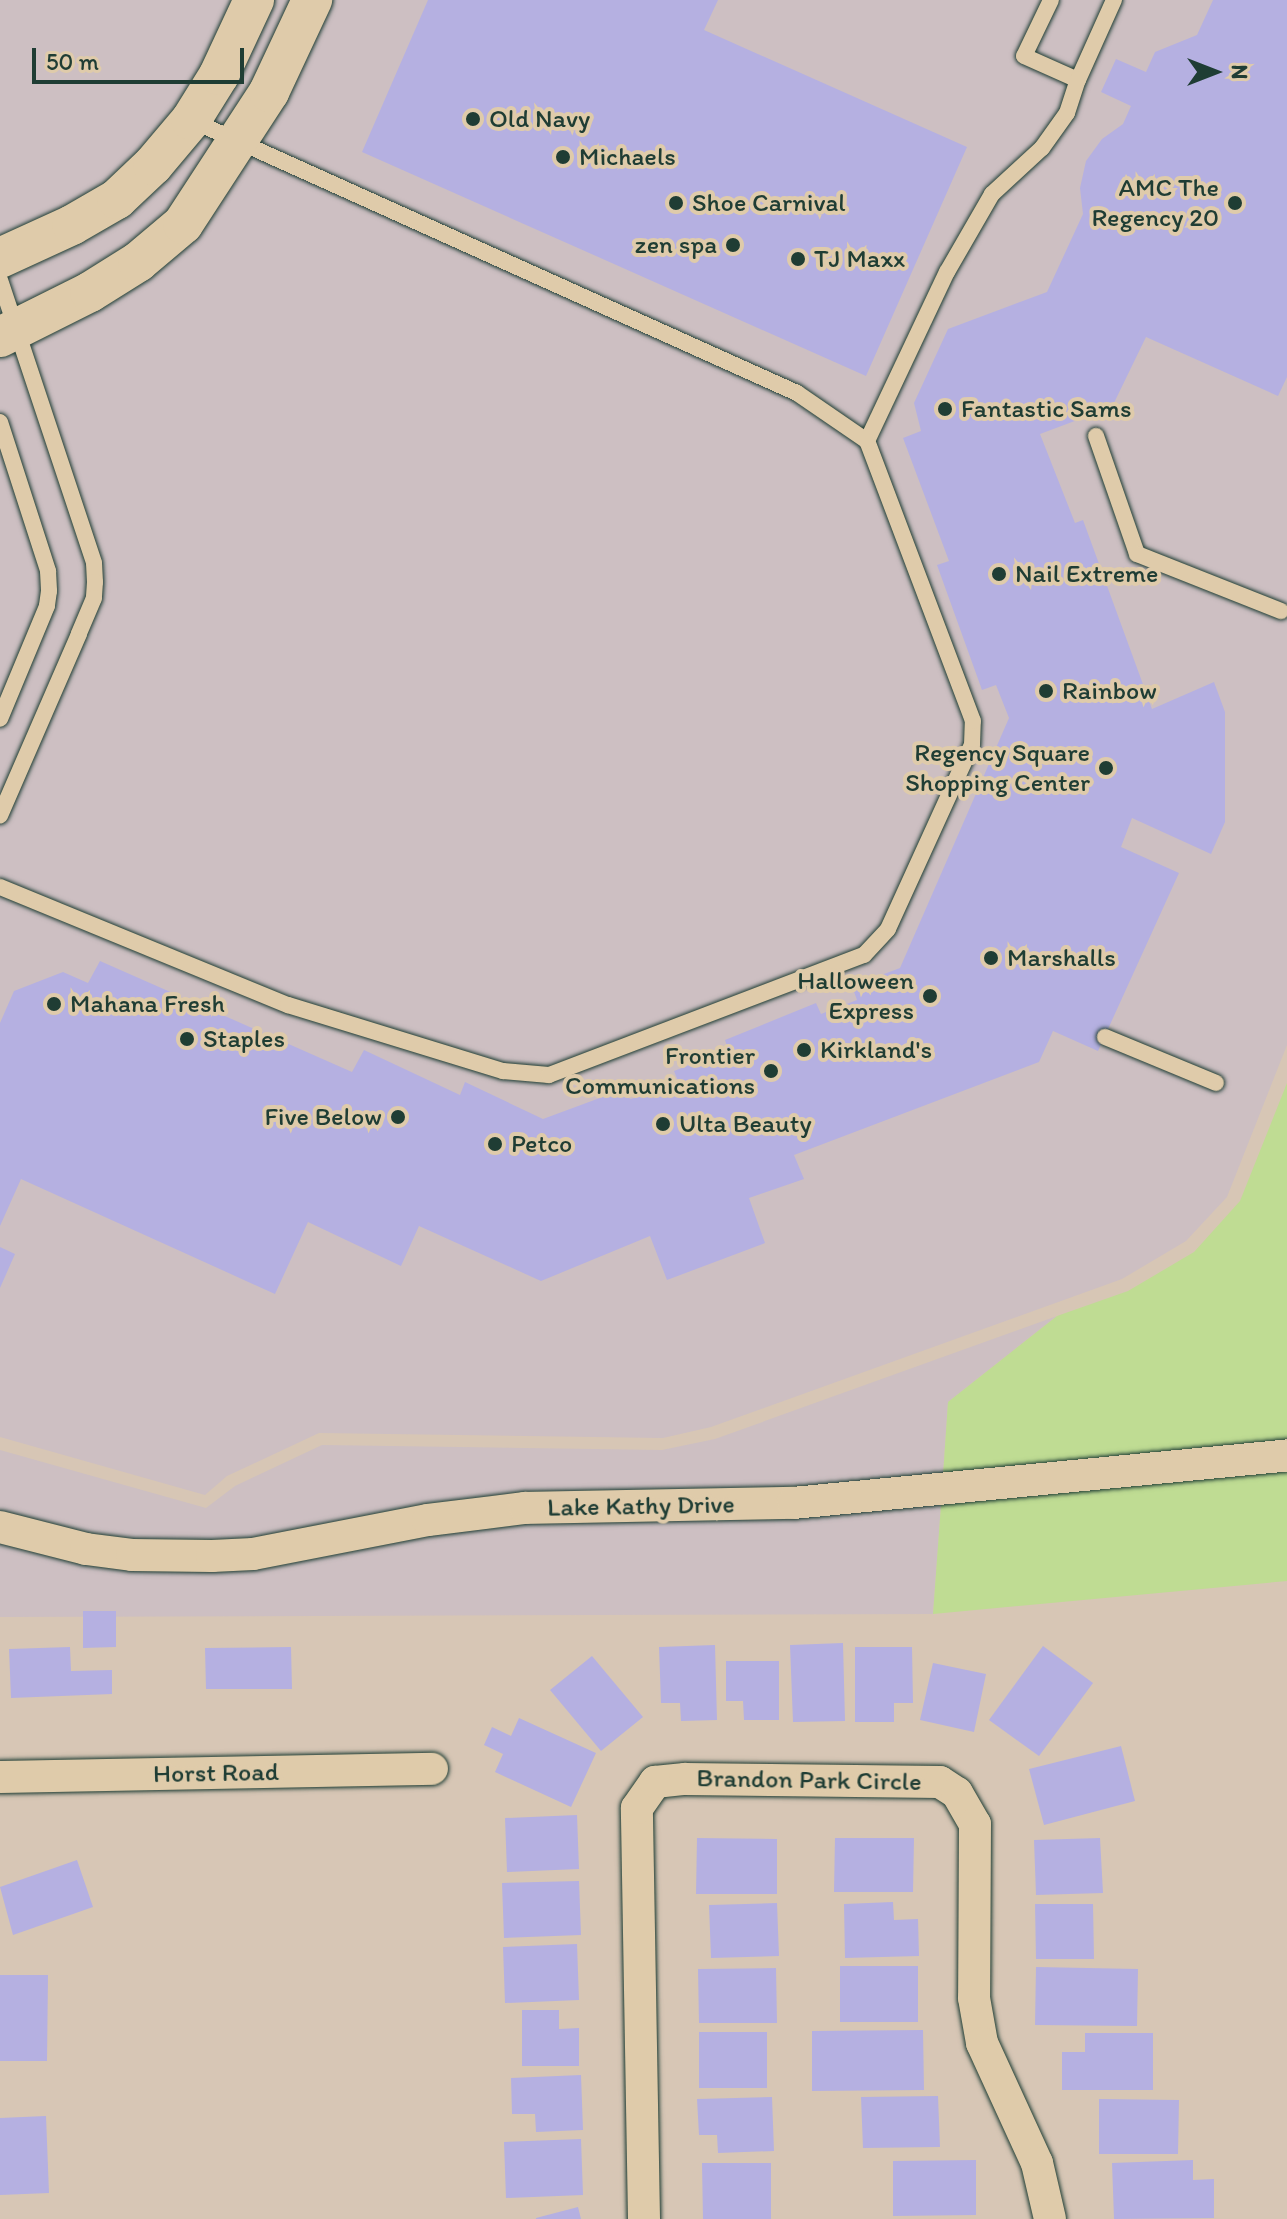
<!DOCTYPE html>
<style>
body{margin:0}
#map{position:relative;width:1287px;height:2219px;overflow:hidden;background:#d7c6b5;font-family:Itim,sans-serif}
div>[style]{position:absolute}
.built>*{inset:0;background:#cdbfc2}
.green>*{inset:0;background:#bfdc93}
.building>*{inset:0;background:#b5b0e1}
.roads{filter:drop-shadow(0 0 2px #1f3d34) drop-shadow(0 0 2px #1f3d34)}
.service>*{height:16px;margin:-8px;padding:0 8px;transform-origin:8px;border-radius:8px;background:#dfcbaa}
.minor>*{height:32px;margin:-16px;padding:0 16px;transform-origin:16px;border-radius:16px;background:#dfcbaa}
.tertiary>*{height:40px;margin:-20px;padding:0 20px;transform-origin:20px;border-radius:20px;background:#dfcbaa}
.dots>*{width:22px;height:22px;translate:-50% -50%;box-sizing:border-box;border:4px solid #dfcbaa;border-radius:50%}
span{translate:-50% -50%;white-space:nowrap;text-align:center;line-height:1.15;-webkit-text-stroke:8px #dfcbaa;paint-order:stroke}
.poi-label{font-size:26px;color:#1f3d34}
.left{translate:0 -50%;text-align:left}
.right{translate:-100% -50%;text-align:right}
.street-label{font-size:26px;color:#1f3d34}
.north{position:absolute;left:1175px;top:32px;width:80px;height:80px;-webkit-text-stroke:6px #dfcbaa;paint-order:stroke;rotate:90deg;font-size:22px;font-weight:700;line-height:32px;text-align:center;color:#1f3d34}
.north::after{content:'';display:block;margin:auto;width:28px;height:36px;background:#1f3d34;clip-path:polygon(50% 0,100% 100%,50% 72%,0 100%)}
.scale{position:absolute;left:32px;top:48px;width:212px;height:36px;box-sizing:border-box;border:4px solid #1f3d34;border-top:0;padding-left:10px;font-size:24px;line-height:28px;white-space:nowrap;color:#1f3d34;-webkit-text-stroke:6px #dfcbaa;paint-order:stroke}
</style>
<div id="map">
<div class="built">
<i style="clip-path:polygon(0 0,1287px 0,1287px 1045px,1227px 1197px,1186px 1241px,1122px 1279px,711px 1427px,663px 1438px,319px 1433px,227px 1476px,205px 1495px,0 1437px)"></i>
<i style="clip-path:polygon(1057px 1316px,948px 1402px,943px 1475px,742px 1490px,523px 1493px,251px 1539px,133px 1540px,90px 1535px,0 1512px,0 1450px,206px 1508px,235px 1486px,322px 1445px,662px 1450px,715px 1439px)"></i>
<i style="clip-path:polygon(941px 1505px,933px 1614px,0 1617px,0 1543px,84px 1564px,431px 1535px,527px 1523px)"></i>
</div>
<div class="green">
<i style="clip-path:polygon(1287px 1083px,1287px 1440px,943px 1475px,948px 1402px,1057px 1316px,1128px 1291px,1194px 1252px,1240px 1201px)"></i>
<i style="clip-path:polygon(1287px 1470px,1287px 1581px,933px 1614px,941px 1505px)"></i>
</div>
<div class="building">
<i style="clip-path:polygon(428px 0,718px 0,704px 30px,967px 147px,866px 376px,362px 152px)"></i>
<i style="clip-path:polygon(1213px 0,1287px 0,1287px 377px,1278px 396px,1146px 337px,1112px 407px,1040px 434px,1075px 523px,1083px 520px,1152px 709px,1214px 682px,1225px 712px,1225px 822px,1211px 854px,1132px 818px,1121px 847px,1179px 873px,1098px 1051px,1053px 1031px,1039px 1062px,794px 1155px,804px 1179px,749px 1198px,765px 1243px,667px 1280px,650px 1236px,541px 1281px,419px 1226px,401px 1266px,308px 1222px,275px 1294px,21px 1179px,0 1226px,0 1023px,14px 991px,63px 972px,88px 983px,100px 961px,352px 1072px,364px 1050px,460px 1095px,465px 1082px,543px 1119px,616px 1092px,631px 1099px,678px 1081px,674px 1071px,728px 1050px,725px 1040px,816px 1003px,821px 1014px,857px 1000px,852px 986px,900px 968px,1009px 718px,996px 685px,982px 690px,937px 565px,949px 561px,903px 438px,921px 431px,914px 403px,948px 329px,1047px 292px,1083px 214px,1080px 188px,1086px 161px,1102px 139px,1123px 124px,1131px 106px,1101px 92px,1116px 59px,1146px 72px,1155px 52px,1197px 35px)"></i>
<i style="clip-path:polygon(0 1247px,15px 1254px,0 1288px)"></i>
<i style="clip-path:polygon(83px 1611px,116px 1611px,116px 1647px,83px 1648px)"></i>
<i style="clip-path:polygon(843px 1643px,845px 1721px,793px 1722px,790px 1645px)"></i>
<i style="clip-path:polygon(715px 1645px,717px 1720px,681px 1721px,680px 1703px,661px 1703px,659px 1647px)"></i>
<i style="clip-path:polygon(1043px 1646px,1093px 1683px,1039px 1756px,989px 1720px)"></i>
<i style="clip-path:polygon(70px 1647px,71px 1671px,112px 1670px,112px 1694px,11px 1698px,9px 1649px)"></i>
<i style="clip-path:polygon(291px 1647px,292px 1689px,206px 1689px,205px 1648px)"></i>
<i style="clip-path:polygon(855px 1647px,912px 1647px,913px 1703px,894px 1703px,894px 1722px,855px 1722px)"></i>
<i style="clip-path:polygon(592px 1656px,643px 1717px,601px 1751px,550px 1690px)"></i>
<i style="clip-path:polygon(726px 1661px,779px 1661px,779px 1720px,744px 1720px,743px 1701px,726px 1701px)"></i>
<i style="clip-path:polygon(933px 1663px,986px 1674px,974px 1732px,920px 1720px)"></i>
<i style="clip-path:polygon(519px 1718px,596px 1753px,571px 1807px,495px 1772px,503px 1754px,484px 1745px,492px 1727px,511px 1736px)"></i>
<i style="clip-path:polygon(1121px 1746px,1135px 1801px,1044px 1825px,1029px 1769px)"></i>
<i style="clip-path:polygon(577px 1815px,579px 1869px,507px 1872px,505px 1818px)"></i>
<i style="clip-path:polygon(697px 1838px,777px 1839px,777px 1894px,696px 1894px)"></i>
<i style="clip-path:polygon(835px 1838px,914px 1838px,913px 1892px,834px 1892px)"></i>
<i style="clip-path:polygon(1100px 1838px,1103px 1893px,1036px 1895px,1034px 1840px)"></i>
<i style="clip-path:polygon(77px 1860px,93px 1907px,13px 1935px,0 1887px)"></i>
<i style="clip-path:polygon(579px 1881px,581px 1935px,504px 1938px,502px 1883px)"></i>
<i style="clip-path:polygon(893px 1902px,894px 1920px,918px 1919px,919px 1956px,845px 1958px,844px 1904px)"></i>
<i style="clip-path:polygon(777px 1903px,779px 1956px,711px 1958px,709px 1905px)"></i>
<i style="clip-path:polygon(1035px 1904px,1093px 1904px,1094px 1959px,1036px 1959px)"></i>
<i style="clip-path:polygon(577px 1944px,579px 2000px,505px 2003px,503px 1947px)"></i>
<i style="clip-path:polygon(840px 1966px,918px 1966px,918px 2022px,840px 2022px)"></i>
<i style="clip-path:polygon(1036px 1967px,1138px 1969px,1137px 2026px,1035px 2025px)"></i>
<i style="clip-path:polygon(776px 1968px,777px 2023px,699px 2023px,698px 1969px)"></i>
<i style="clip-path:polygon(0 1975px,48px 1975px,47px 2061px,0 2061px)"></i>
<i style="clip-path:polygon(522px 2010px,559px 2010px,559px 2029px,579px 2028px,579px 2066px,522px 2066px)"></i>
<i style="clip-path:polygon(923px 2030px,924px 2090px,812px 2091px,812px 2031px)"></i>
<i style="clip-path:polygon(699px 2032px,767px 2032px,767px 2088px,699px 2088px)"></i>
<i style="clip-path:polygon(1085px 2033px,1153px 2033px,1153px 2090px,1062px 2090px,1062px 2052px,1085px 2052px)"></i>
<i style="clip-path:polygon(581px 2075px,583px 2130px,536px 2132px,535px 2114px,512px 2114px,511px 2078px)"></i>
<i style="clip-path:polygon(938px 2096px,940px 2147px,863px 2148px,861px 2097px)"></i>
<i style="clip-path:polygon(772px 2097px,774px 2151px,718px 2153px,717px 2135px,699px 2135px,697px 2099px)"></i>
<i style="clip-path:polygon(1099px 2099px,1179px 2100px,1178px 2154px,1099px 2154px)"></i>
<i style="clip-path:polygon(46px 2116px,49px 2193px,0 2195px,0 2118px)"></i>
<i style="clip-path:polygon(581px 2139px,583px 2195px,506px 2198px,504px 2142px)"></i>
<i style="clip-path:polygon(976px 2160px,976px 2215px,893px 2216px,893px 2161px)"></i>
<i style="clip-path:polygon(1193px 2160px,1193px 2180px,1214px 2179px,1214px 2218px,1114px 2219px,1112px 2163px)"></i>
<i style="clip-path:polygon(702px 2163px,771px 2163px,771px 2219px,703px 2219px)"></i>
<i style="clip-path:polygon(578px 2207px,581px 2219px,536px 2219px,536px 2218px)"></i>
</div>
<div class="roads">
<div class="service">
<i style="left:1051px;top:0;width:62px;rotate:115.7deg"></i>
<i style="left:1024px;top:56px;width:59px;rotate:24deg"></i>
<i style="left:1078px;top:80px;width:88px;rotate:-65.8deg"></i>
<i style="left:0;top:280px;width:298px;rotate:71.6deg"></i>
<i style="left:94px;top:563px;width:19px;rotate:87deg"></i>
<i style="left:95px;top:582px;width:16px;rotate:94deg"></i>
<i style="left:94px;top:598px;width:39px;rotate:113deg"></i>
<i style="left:79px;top:634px;width:198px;rotate:113.5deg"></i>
<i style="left:0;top:422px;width:157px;rotate:72.1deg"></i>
<i style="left:48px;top:571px;width:20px;rotate:87deg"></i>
<i style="left:49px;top:591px;width:15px;rotate:98deg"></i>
<i style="left:47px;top:606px;width:122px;rotate:112.6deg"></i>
<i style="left:1096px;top:436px;width:125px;rotate:70.8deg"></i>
<i style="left:1137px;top:554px;width:155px;rotate:21.6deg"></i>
<i style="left:867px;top:441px;width:187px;rotate:-64.7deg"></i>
<i style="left:947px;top:272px;width:90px;rotate:-60deg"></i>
<i style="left:992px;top:194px;width:68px;rotate:-42.6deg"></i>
<i style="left:1042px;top:148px;width:43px;rotate:-54.5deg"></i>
<i style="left:1067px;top:113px;width:35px;rotate:-72deg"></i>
<i style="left:0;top:887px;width:311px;rotate:22.3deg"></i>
<i style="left:288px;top:1005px;width:225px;rotate:17.1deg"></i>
<i style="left:503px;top:1071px;width:46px;rotate:5deg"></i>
<i style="left:549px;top:1075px;width:337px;rotate:-20.9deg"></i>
<i style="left:864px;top:955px;width:35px;rotate:-47deg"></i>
<i style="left:888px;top:929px;width:202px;rotate:-65.5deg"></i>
<i style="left:972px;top:745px;width:24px;rotate:-88deg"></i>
<i style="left:973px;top:721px;width:299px;rotate:-110.7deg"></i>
<i style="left:867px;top:441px;width:85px;rotate:-145.6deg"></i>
<i style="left:797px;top:393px;width:665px;rotate:-155.75deg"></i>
<i style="left:1105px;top:1037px;width:120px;rotate:22.5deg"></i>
</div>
<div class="minor">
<i style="left:0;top:1527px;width:89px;rotate:14.3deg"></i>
<i style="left:86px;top:1549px;width:46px;rotate:7.4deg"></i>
<i style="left:132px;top:1555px;width:80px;rotate:0.7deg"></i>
<i style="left:212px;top:1556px;width:41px;rotate:-2.8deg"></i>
<i style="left:253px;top:1554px;width:178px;rotate:-11deg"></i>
<i style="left:428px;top:1520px;width:98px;rotate:-7.1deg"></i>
<i style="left:525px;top:1508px;width:268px;rotate:-1.1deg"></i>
<i style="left:793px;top:1503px;width:496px;rotate:-5.5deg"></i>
<i style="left:0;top:1777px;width:432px;rotate:-1.1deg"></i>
<i style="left:644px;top:2219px;width:411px;rotate:-91deg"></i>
<i style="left:637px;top:1808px;width:32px;rotate:-55deg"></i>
<i style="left:655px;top:1782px;width:30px;rotate:-6deg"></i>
<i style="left:685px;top:1779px;width:255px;rotate:0.7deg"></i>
<i style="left:940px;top:1782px;width:20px;rotate:33deg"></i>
<i style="left:957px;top:1793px;width:36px;rotate:60deg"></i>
<i style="left:975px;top:1824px;width:174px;rotate:90.3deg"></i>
<i style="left:974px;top:1998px;width:46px;rotate:79.9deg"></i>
<i style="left:982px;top:2043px;width:132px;rotate:65.4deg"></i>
<i style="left:1037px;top:2163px;width:57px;rotate:76.9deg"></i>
</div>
<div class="tertiary">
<i style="left:0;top:258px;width:79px;rotate:-24.6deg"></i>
<i style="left:72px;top:225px;width:52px;rotate:-30deg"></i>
<i style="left:117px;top:199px;width:50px;rotate:-43.4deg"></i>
<i style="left:153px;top:165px;width:59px;rotate:-49.8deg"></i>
<i style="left:191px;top:120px;width:53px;rotate:-58.1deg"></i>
<i style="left:219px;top:75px;width:83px;rotate:-65deg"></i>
<i style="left:0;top:337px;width:101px;rotate:-26.6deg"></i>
<i style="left:90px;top:292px;width:57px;rotate:-32deg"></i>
<i style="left:138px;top:262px;width:59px;rotate:-40.2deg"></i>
<i style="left:183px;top:224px;width:158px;rotate:-56.9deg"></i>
<i style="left:269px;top:92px;width:102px;rotate:-64.9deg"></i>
</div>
</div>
<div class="dots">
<i style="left:473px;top:119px;background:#1f3d34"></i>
<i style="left:563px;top:157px;background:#1f3d34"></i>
<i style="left:676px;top:203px;background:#1f3d34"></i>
<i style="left:1235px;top:203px;background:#1f3d34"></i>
<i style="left:733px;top:245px;background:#1f3d34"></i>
<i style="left:798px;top:259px;background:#1f3d34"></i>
<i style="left:945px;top:409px;background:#1f3d34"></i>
<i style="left:999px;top:574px;background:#1f3d34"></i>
<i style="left:1046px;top:691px;background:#1f3d34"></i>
<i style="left:1106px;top:768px;background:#1f3d34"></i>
<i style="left:991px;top:958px;background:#1f3d34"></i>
<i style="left:930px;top:996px;background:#1f3d34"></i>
<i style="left:54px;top:1004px;background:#1f3d34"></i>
<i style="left:187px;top:1039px;background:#1f3d34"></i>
<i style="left:804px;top:1050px;background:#1f3d34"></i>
<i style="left:771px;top:1071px;background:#1f3d34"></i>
<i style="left:398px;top:1117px;background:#1f3d34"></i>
<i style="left:663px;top:1124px;background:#1f3d34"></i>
<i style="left:495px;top:1144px;background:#1f3d34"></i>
</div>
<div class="poi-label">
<span class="left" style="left:489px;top:119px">Old Navy</span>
<span class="left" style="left:579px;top:157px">Michaels</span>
<span class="right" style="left:1219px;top:203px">AMC The<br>Regency 20</span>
<span class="left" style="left:692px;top:203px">Shoe Carnival</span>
<span class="right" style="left:717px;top:245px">zen spa</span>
<span class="left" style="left:814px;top:259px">TJ Maxx</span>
<span class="left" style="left:961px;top:409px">Fantastic Sams</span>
<span class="left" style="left:1015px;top:574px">Nail Extreme</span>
<span class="left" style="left:1062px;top:691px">Rainbow</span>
<span class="right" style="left:1090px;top:768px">Regency Square<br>Shopping Center</span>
<span class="left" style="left:1007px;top:958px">Marshalls</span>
<span class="right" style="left:914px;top:996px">Halloween<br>Express</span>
<span class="left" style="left:70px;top:1004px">Mahana Fresh</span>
<span class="left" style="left:203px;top:1039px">Staples</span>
<span class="left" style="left:820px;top:1050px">Kirkland's</span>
<span class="right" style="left:755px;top:1071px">Frontier<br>Communications</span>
<span class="right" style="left:382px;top:1117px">Five Below</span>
<span class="left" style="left:679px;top:1124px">Ulta Beauty</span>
<span class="left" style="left:511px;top:1144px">Petco</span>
</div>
<div class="street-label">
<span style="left:641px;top:1506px;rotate:-1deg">Lake Kathy Drive</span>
<span style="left:216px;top:1773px;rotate:-1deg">Horst Road</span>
<span style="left:809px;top:1780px;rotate:1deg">Brandon Park Circle</span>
</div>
<div class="north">N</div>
<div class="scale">50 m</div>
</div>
